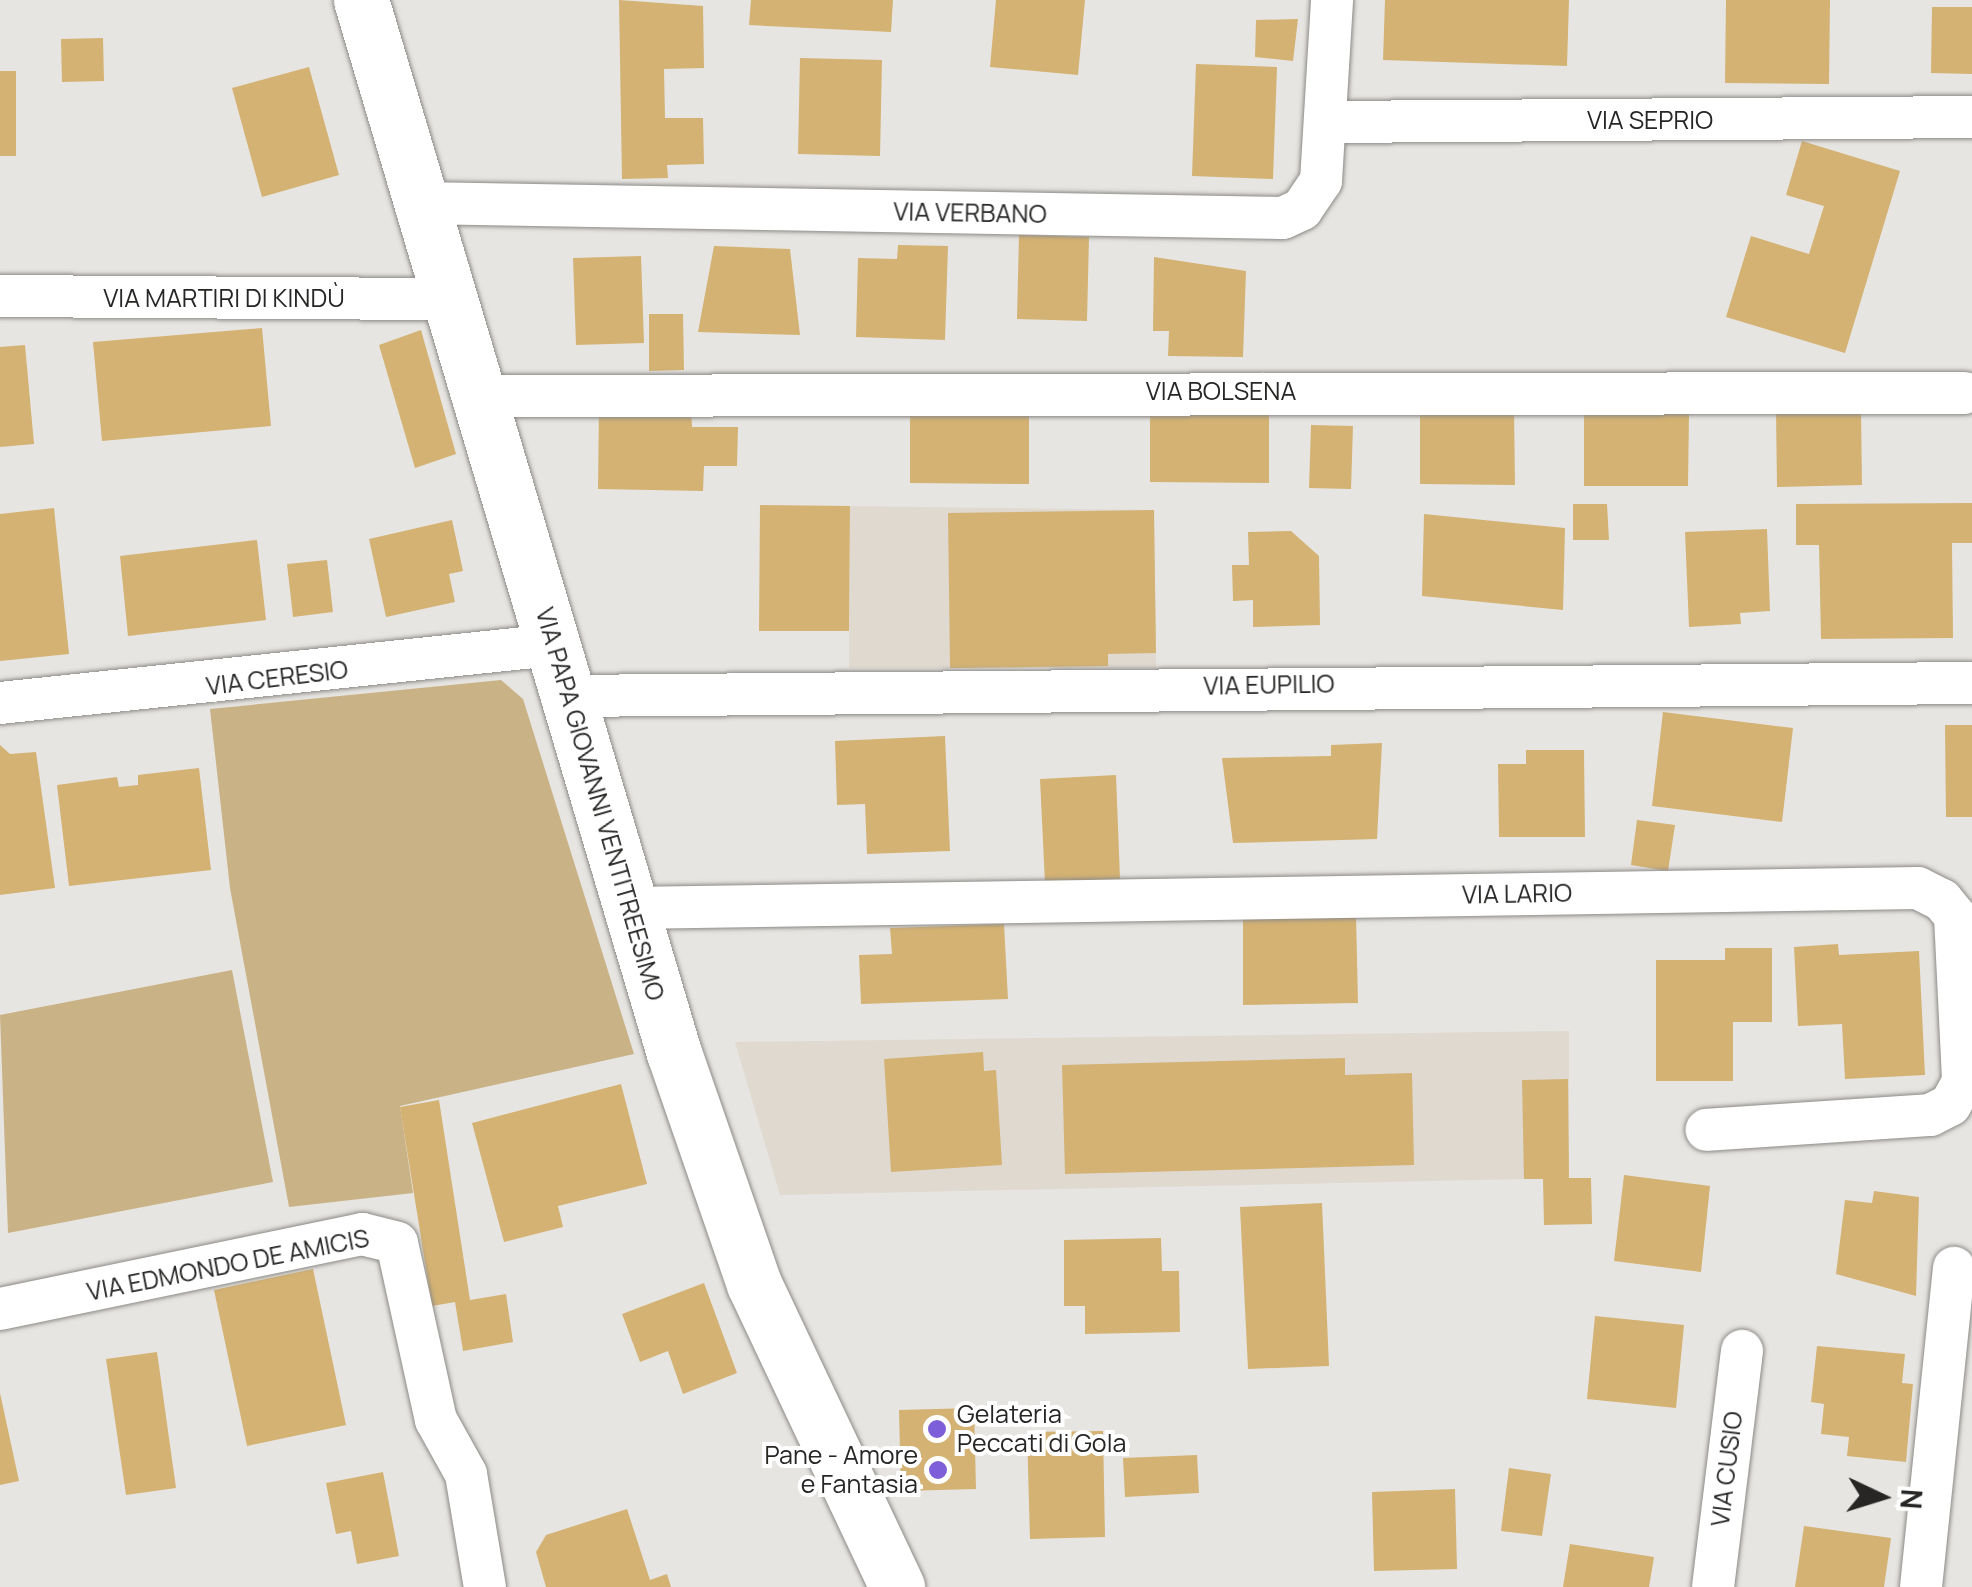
<!DOCTYPE html>
<meta charset="utf-8">
<style>
body{margin:0}
#map{position:relative;width:1972px;height:1587px;overflow:hidden;background:#e7e5e1;font-family:Manrope,sans-serif}
div>[style]{position:absolute}
.built>*{inset:0;background:#dfd9d0}
.green>*{inset:0;background:#cab287}
.building>*{inset:0;background:#d4b273}
.roads{filter:drop-shadow(0 0 2px #8c8a87) drop-shadow(0 0 2px #8c8a87)}
.minor>*{height:42px;margin:-21px;padding:0 21px;transform-origin:21px;border-radius:21px;background:#fff}
.tertiary>*{height:55px;margin:-27.5px;padding:0 27.5px;transform-origin:27.5px;border-radius:27.5px;background:#fff}
.dots>*{width:28px;height:28px;translate:-50% -50%;box-sizing:border-box;border:5px solid #fff;border-radius:50%}
span{translate:-50% -50%;white-space:nowrap;text-align:center;line-height:1.15;-webkit-text-stroke:8px #fff;paint-order:stroke}
.street-label{font-size:25px;color:#272625}
.poi-label{font-size:25px;color:#272625}
.left{translate:0 -50%;text-align:left}
.right{translate:-100% -50%;text-align:right}
.north{position:absolute;left:1832px;top:1447px;width:100px;height:100px;-webkit-text-stroke:8px #fff;paint-order:stroke;rotate:94deg;font-size:28px;font-weight:700;line-height:40px;text-align:center;color:#272625}
.north::after{content:'';display:block;margin:auto;width:35px;height:45px;background:#272625;clip-path:polygon(50% 0,100% 100%,50% 72%,0 100%)}
</style>
<div id="map">
<div class="built">
<i style="clip-path:polygon(850px 506px,1154px 510px,1156px 668px,849px 668px)"></i>
<i style="clip-path:polygon(1569px 1031px,1569px 1178px,780px 1195px,735px 1042px)"></i>
</div>
<div class="green">
<i style="clip-path:polygon(501px 680px,523px 699px,634px 1054px,400px 1106px,413px 1193px,289px 1207px,230px 888px,210px 709px)"></i>
<i style="clip-path:polygon(232px 970px,273px 1182px,8px 1233px,0 1015px)"></i>
</div>
<div class="building">
<i style="clip-path:polygon(619px 0,703px 6px,704px 68px,664px 69px,665px 118px,703px 118px,704px 164px,667px 165px,668px 178px,622px 179px)"></i>
<i style="clip-path:polygon(751px 0,893px 0,891px 32px,749px 25px)"></i>
<i style="clip-path:polygon(996px 0,1085px 0,1078px 75px,990px 67px)"></i>
<i style="clip-path:polygon(1385px 0,1569px 0,1567px 66px,1383px 60px)"></i>
<i style="clip-path:polygon(1726px 0,1830px 0,1829px 84px,1725px 83px)"></i>
<i style="clip-path:polygon(1932px 7px,1972px 7px,1972px 74px,1931px 73px)"></i>
<i style="clip-path:polygon(1298px 19px,1293px 61px,1255px 57px,1256px 20px)"></i>
<i style="clip-path:polygon(103px 38px,104px 81px,62px 82px,61px 39px)"></i>
<i style="clip-path:polygon(800px 58px,882px 60px,880px 156px,798px 154px)"></i>
<i style="clip-path:polygon(1196px 64px,1277px 67px,1273px 179px,1192px 176px)"></i>
<i style="clip-path:polygon(309px 67px,339px 175px,262px 197px,232px 88px)"></i>
<i style="clip-path:polygon(0 71px,16px 71px,16px 156px,0 156px)"></i>
<i style="clip-path:polygon(1802px 141px,1900px 171px,1845px 353px,1726px 317px,1751px 236px,1809px 254px,1824px 206px,1786px 195px)"></i>
<i style="clip-path:polygon(1019px 235px,1089px 237px,1087px 321px,1017px 319px)"></i>
<i style="clip-path:polygon(898px 245px,948px 246px,945px 340px,856px 337px,858px 258px,897px 259px)"></i>
<i style="clip-path:polygon(714px 246px,790px 249px,800px 335px,698px 332px)"></i>
<i style="clip-path:polygon(641px 256px,644px 343px,576px 345px,573px 258px)"></i>
<i style="clip-path:polygon(1154px 257px,1246px 271px,1243px 357px,1168px 356px,1169px 331px,1153px 331px)"></i>
<i style="clip-path:polygon(649px 314px,683px 314px,684px 370px,649px 371px)"></i>
<i style="clip-path:polygon(262px 328px,271px 426px,102px 441px,93px 342px)"></i>
<i style="clip-path:polygon(421px 330px,456px 454px,415px 468px,379px 345px)"></i>
<i style="clip-path:polygon(25px 345px,34px 444px,0 447px,0 347px)"></i>
<i style="clip-path:polygon(599px 405px,691px 406px,692px 427px,738px 427px,737px 466px,704px 466px,703px 491px,598px 489px)"></i>
<i style="clip-path:polygon(1861px 410px,1862px 485px,1777px 487px,1776px 411px)"></i>
<i style="clip-path:polygon(1150px 411px,1269px 412px,1269px 483px,1150px 482px)"></i>
<i style="clip-path:polygon(1420px 411px,1514px 411px,1515px 485px,1420px 484px)"></i>
<i style="clip-path:polygon(910px 412px,1029px 413px,1029px 484px,910px 483px)"></i>
<i style="clip-path:polygon(1584px 413px,1689px 413px,1688px 486px,1584px 486px)"></i>
<i style="clip-path:polygon(1311px 425px,1353px 426px,1351px 489px,1309px 488px)"></i>
<i style="clip-path:polygon(1972px 503px,1972px 543px,1952px 543px,1953px 638px,1821px 639px,1819px 545px,1796px 545px,1796px 504px)"></i>
<i style="clip-path:polygon(1573px 504px,1607px 504px,1609px 540px,1573px 540px)"></i>
<i style="clip-path:polygon(760px 505px,850px 506px,849px 631px,759px 631px)"></i>
<i style="clip-path:polygon(54px 508px,69px 654px,0 661px,0 514px)"></i>
<i style="clip-path:polygon(1154px 510px,1156px 653px,1108px 654px,1108px 666px,950px 668px,948px 513px)"></i>
<i style="clip-path:polygon(1424px 514px,1565px 528px,1563px 610px,1422px 596px)"></i>
<i style="clip-path:polygon(452px 520px,463px 571px,449px 574px,455px 602px,386px 617px,369px 539px)"></i>
<i style="clip-path:polygon(1767px 529px,1770px 611px,1740px 613px,1741px 624px,1689px 627px,1685px 532px)"></i>
<i style="clip-path:polygon(1291px 531px,1319px 556px,1320px 625px,1253px 627px,1253px 600px,1233px 601px,1232px 565px,1249px 565px,1248px 532px)"></i>
<i style="clip-path:polygon(257px 540px,266px 620px,128px 636px,120px 556px)"></i>
<i style="clip-path:polygon(327px 560px,333px 612px,293px 617px,287px 564px)"></i>
<i style="clip-path:polygon(1663px 712px,1793px 728px,1782px 822px,1652px 806px)"></i>
<i style="clip-path:polygon(1945px 725px,1972px 725px,1972px 817px,1946px 817px)"></i>
<i style="clip-path:polygon(945px 736px,950px 851px,867px 854px,865px 804px,837px 805px,835px 741px)"></i>
<i style="clip-path:polygon(1382px 743px,1377px 839px,1233px 843px,1222px 758px,1331px 756px,1331px 745px)"></i>
<i style="clip-path:polygon(0 745px,10px 754px,36px 752px,55px 888px,0 895px)"></i>
<i style="clip-path:polygon(1526px 750px,1584px 750px,1585px 837px,1499px 837px,1498px 764px,1526px 764px)"></i>
<i style="clip-path:polygon(199px 768px,211px 870px,69px 886px,57px 785px,117px 777px,119px 787px,138px 785px,138px 775px)"></i>
<i style="clip-path:polygon(1116px 775px,1120px 879px,1045px 883px,1040px 779px)"></i>
<i style="clip-path:polygon(1637px 820px,1675px 825px,1668px 871px,1631px 865px)"></i>
<i style="clip-path:polygon(1356px 915px,1358px 1003px,1243px 1005px,1243px 917px)"></i>
<i style="clip-path:polygon(1004px 924px,1008px 999px,861px 1004px,859px 955px,892px 954px,890px 928px)"></i>
<i style="clip-path:polygon(1838px 944px,1839px 955px,1919px 951px,1925px 1075px,1845px 1079px,1842px 1024px,1798px 1026px,1794px 947px)"></i>
<i style="clip-path:polygon(1725px 948px,1772px 948px,1772px 1022px,1733px 1022px,1733px 1081px,1656px 1081px,1656px 960px,1725px 960px)"></i>
<i style="clip-path:polygon(983px 1052px,984px 1071px,996px 1070px,1002px 1165px,891px 1172px,884px 1059px)"></i>
<i style="clip-path:polygon(1345px 1058px,1345px 1075px,1412px 1073px,1414px 1165px,1065px 1174px,1062px 1065px)"></i>
<i style="clip-path:polygon(1568px 1079px,1569px 1178px,1591px 1178px,1592px 1224px,1544px 1225px,1543px 1179px,1524px 1179px,1522px 1080px)"></i>
<i style="clip-path:polygon(621px 1084px,647px 1184px,558px 1206px,563px 1227px,504px 1242px,472px 1123px)"></i>
<i style="clip-path:polygon(439px 1100px,470px 1300px,506px 1294px,513px 1342px,463px 1351px,455px 1302px,432px 1306px,400px 1107px)"></i>
<i style="clip-path:polygon(1624px 1175px,1710px 1186px,1701px 1272px,1614px 1261px)"></i>
<i style="clip-path:polygon(1874px 1191px,1919px 1197px,1916px 1296px,1836px 1274px,1845px 1200px,1872px 1203px)"></i>
<i style="clip-path:polygon(1322px 1203px,1329px 1366px,1248px 1369px,1240px 1207px)"></i>
<i style="clip-path:polygon(1161px 1238px,1162px 1271px,1179px 1271px,1180px 1332px,1085px 1334px,1085px 1306px,1064px 1306px,1064px 1240px)"></i>
<i style="clip-path:polygon(313px 1269px,346px 1425px,247px 1446px,214px 1290px)"></i>
<i style="clip-path:polygon(704px 1283px,737px 1373px,683px 1394px,668px 1351px,640px 1362px,622px 1314px)"></i>
<i style="clip-path:polygon(1595px 1316px,1684px 1325px,1676px 1408px,1587px 1399px)"></i>
<i style="clip-path:polygon(1817px 1346px,1905px 1354px,1902px 1383px,1913px 1384px,1906px 1462px,1847px 1456px,1849px 1437px,1821px 1434px,1824px 1404px,1811px 1402px)"></i>
<i style="clip-path:polygon(157px 1352px,176px 1488px,126px 1495px,106px 1359px)"></i>
<i style="clip-path:polygon(0 1393px,19px 1481px,0 1485px)"></i>
<i style="clip-path:polygon(974px 1408px,976px 1489px,901px 1491px,899px 1410px)"></i>
<i style="clip-path:polygon(1103px 1431px,1105px 1537px,1030px 1539px,1027px 1432px)"></i>
<i style="clip-path:polygon(1197px 1455px,1199px 1493px,1125px 1497px,1123px 1458px)"></i>
<i style="clip-path:polygon(1509px 1468px,1551px 1474px,1542px 1536px,1501px 1531px)"></i>
<i style="clip-path:polygon(383px 1472px,399px 1556px,357px 1564px,351px 1531px,336px 1534px,326px 1483px)"></i>
<i style="clip-path:polygon(1455px 1489px,1457px 1569px,1374px 1571px,1372px 1492px)"></i>
<i style="clip-path:polygon(627px 1509px,650px 1580px,667px 1574px,671px 1587px,546px 1587px,536px 1552px,546px 1535px)"></i>
<i style="clip-path:polygon(1804px 1526px,1891px 1538px,1884px 1587px,1795px 1587px)"></i>
<i style="clip-path:polygon(1570px 1544px,1654px 1557px,1649px 1587px,1563px 1587px)"></i>
</div>
<div class="roads">
<div class="minor">
<i style="left:1327px;top:122px;width:645px;rotate:-0.44deg"></i>
<i style="left:419px;top:203px;width:864px;rotate:0.99deg"></i>
<i style="left:1283px;top:218px;width:21px;rotate:-25deg"></i>
<i style="left:1302px;top:209px;width:34px;rotate:-56deg"></i>
<i style="left:1321px;top:181px;width:181px;rotate:-86.5deg"></i>
<i style="left:0;top:296px;width:449px;rotate:0.4deg"></i>
<i style="left:478px;top:396px;width:1486px;rotate:-0.12deg"></i>
<i style="left:566px;top:696px;width:1406px;rotate:-0.53deg"></i>
<i style="left:0;top:703px;width:556px;rotate:-5.99deg"></i>
<i style="left:630px;top:908px;width:1288px;rotate:-0.89deg"></i>
<i style="left:1918px;top:888px;width:27px;rotate:27deg"></i>
<i style="left:1942px;top:900px;width:21px;rotate:51deg"></i>
<i style="left:1955px;top:916px;width:166px;rotate:87.2deg"></i>
<i style="left:1963px;top:1082px;width:26px;rotate:119deg"></i>
<i style="left:1950px;top:1105px;width:22px;rotate:153deg"></i>
<i style="left:1930px;top:1115px;width:224px;rotate:176.2deg"></i>
<i style="left:0;top:1309px;width:370px;rotate:-11.7deg"></i>
<i style="left:362px;top:1234px;width:36px;rotate:14deg"></i>
<i style="left:397px;top:1243px;width:181px;rotate:77.6deg"></i>
<i style="left:436px;top:1420px;width:62px;rotate:60.9deg"></i>
<i style="left:466px;top:1474px;width:115px;rotate:80.5deg"></i>
<i style="left:1713px;top:1587px;width:238px;rotate:-83deg"></i>
<i style="left:1921px;top:1587px;width:321px;rotate:-84.1deg"></i>
</div>
<div class="tertiary">
<i style="left:361px;top:0;width:1099px;rotate:73.45deg"></i>
<i style="left:674px;top:1053px;width:244px;rotate:70.9deg"></i>
<i style="left:754px;top:1284px;width:335px;rotate:64.7deg"></i>
</div>
</div>
<div class="dots">
<i style="left:937px;top:1429px;background:#7d5fd9"></i>
<i style="left:938px;top:1470px;background:#7d5fd9"></i>
</div>
<div class="street-label">
<span style="left:1650px;top:120px">VIA SEPRIO</span>
<span style="left:970px;top:213px;rotate:1deg">VIA VERBANO</span>
<span style="left:224px;top:298px">VIA MARTIRI DI KINDÙ</span>
<span style="left:1221px;top:391px">VIA BOLSENA</span>
<span style="left:277px;top:678px;rotate:-7deg">VIA CERESIO</span>
<span style="left:1269px;top:685px;rotate:-1deg">VIA EUPILIO</span>
<span style="left:600px;top:804px;rotate:74deg">VIA PAPA GIOVANNI VENTITREESIMO</span>
<span style="left:1517px;top:894px;rotate:-1deg">VIA LARIO</span>
<span style="left:228px;top:1265px;rotate:-11deg">VIA EDMONDO DE AMICIS</span>
<span style="left:1727px;top:1469px;rotate:-83deg">VIA CUSIO</span>
</div>
<div class="poi-label">
<span class="left" style="left:957px;top:1429px">Gelateria<br>Peccati di Gola</span>
<span class="right" style="left:918px;top:1470px">Pane - Amore<br>e Fantasia</span>
</div>
<div class="north">N</div>
</div>
